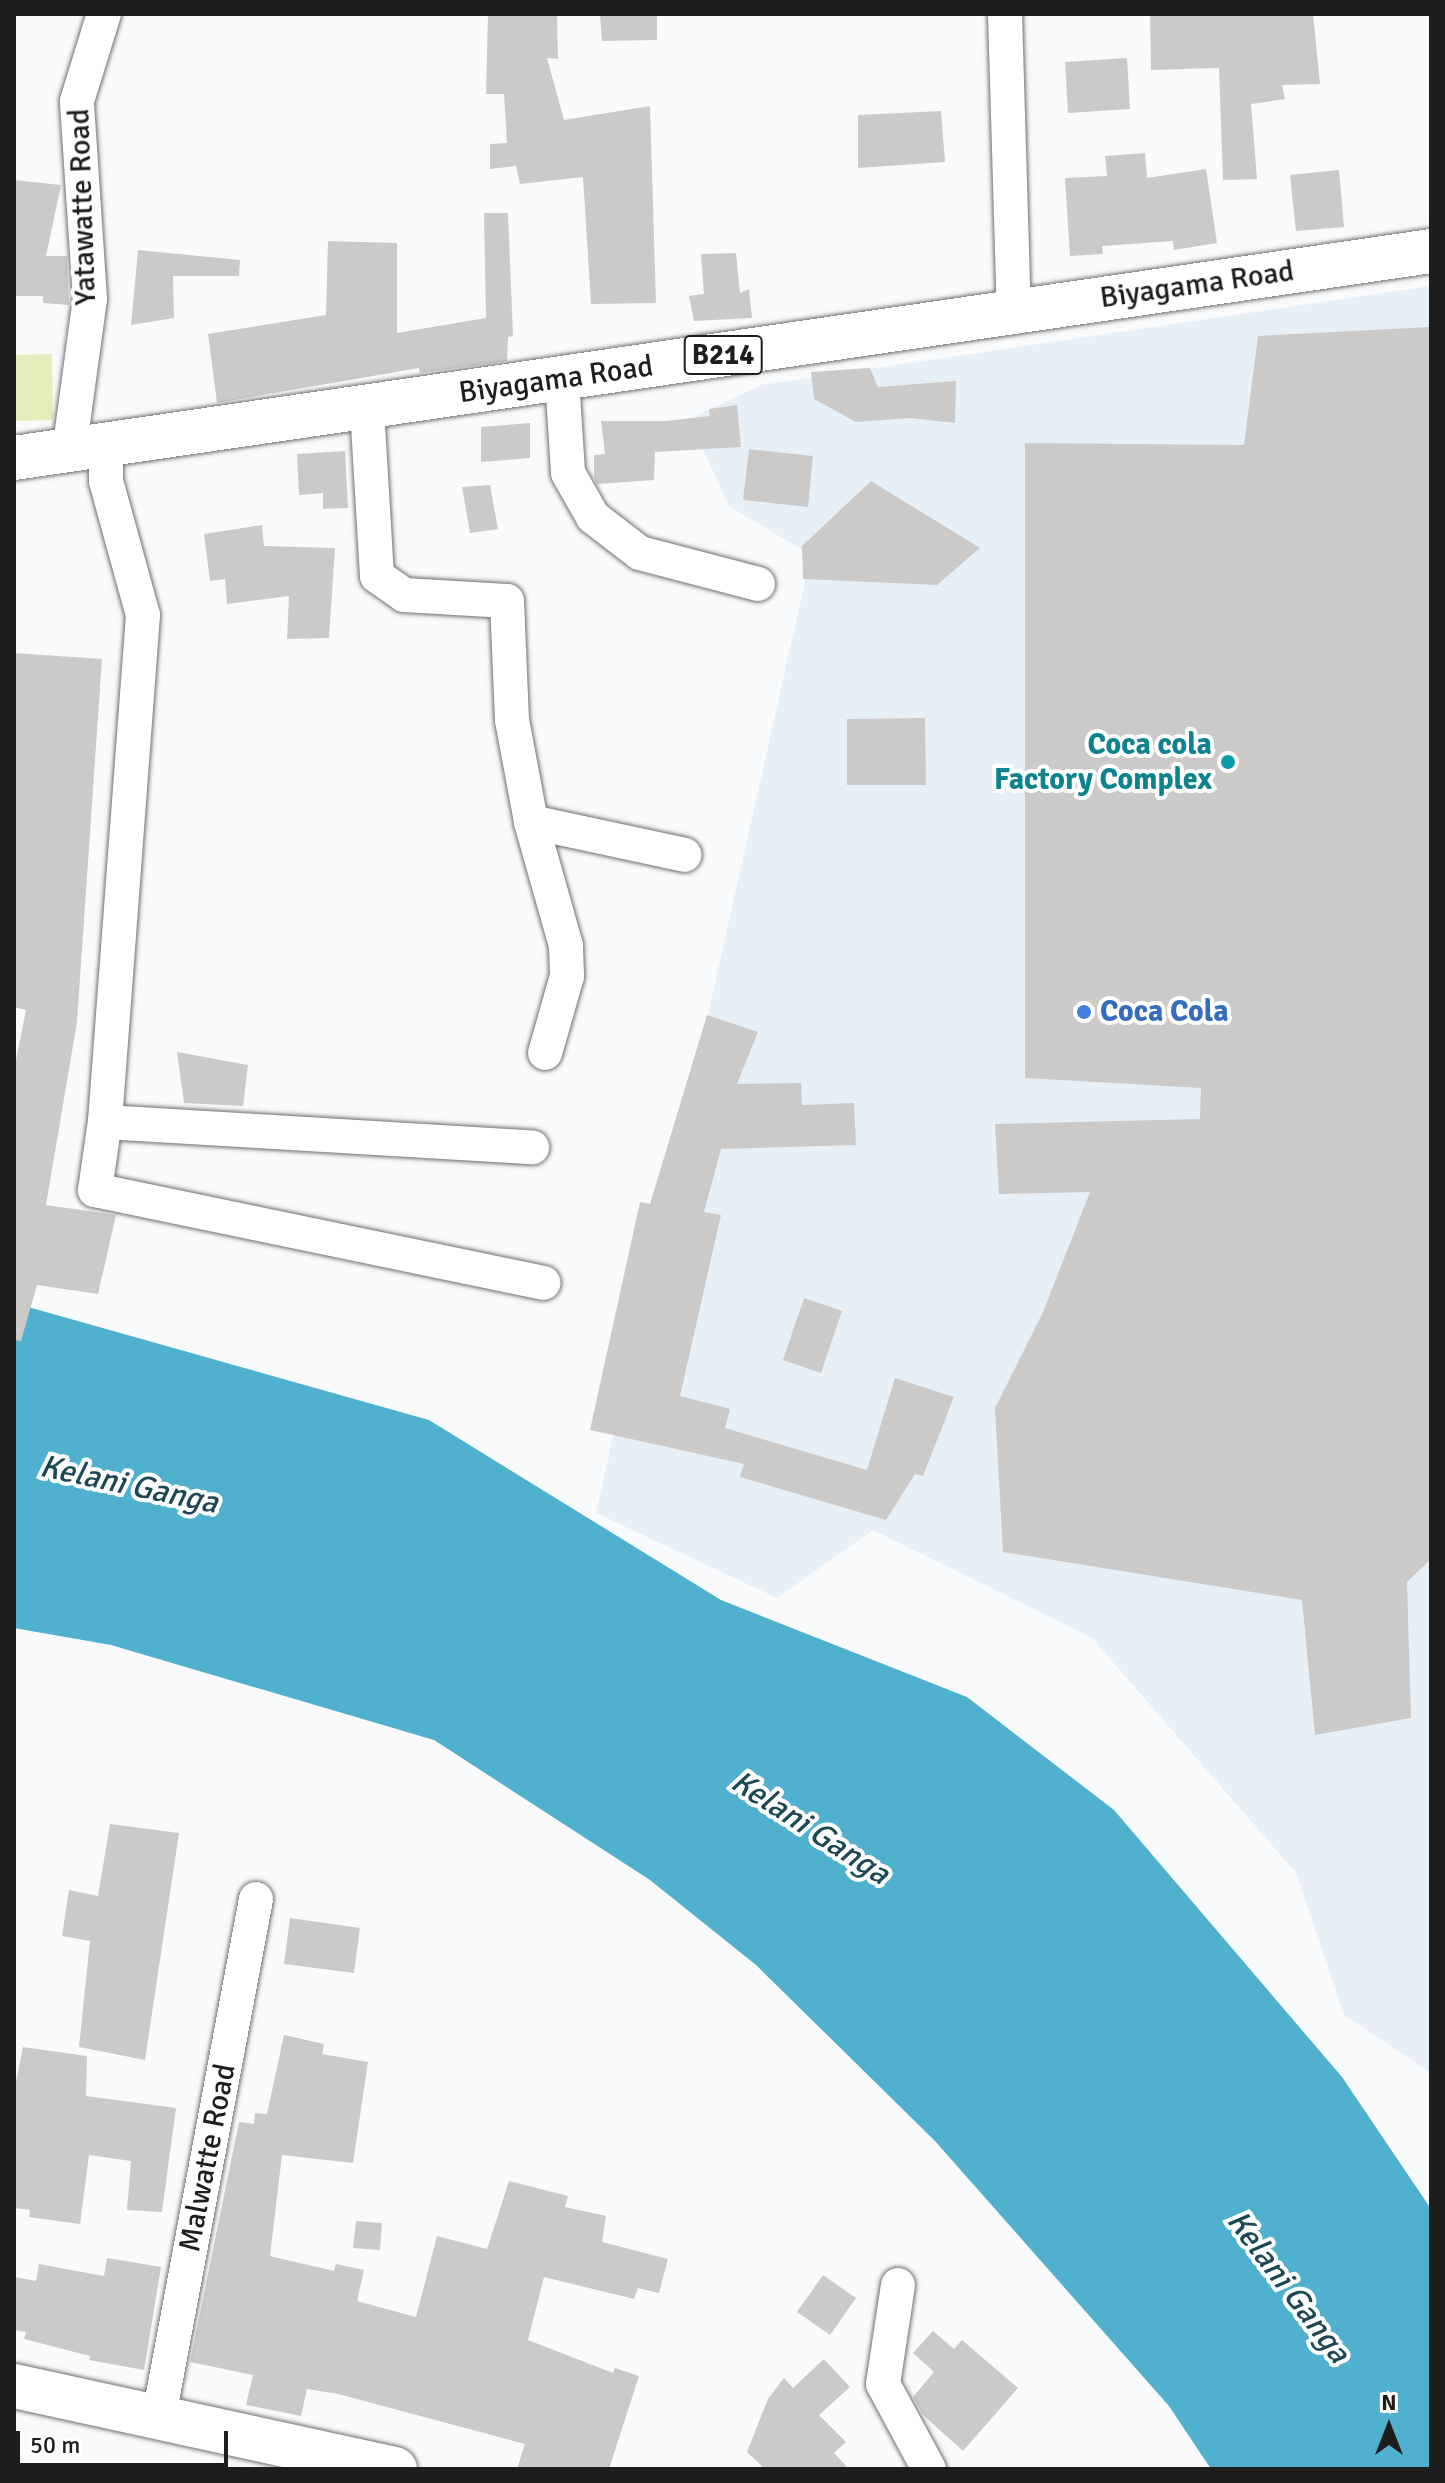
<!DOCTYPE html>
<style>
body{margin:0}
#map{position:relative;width:1445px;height:2483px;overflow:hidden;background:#f9fafc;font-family:Signika,sans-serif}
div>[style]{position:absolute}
.built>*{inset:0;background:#e8f0f7}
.green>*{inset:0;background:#e4eebd}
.water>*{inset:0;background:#4fb1cd}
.building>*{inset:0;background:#cccac9}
.roads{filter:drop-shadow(0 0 2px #6f7172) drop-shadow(0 0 2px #6f7172)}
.street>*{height:34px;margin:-17px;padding:0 17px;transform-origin:17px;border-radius:17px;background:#fff}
.primary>*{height:44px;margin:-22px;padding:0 22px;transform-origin:22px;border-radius:22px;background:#fff}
.dots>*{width:22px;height:22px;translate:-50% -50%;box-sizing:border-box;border:4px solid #fff;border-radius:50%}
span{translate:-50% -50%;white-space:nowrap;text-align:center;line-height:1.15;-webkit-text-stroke:8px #fff;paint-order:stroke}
.shield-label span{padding:2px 6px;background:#fff;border:2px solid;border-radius:6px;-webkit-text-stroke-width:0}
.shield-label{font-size:28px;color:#1d1d1e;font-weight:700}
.street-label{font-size:30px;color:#1d1d1e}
.culture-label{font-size:30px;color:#0d838f;font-weight:700}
.right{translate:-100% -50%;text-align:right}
.shop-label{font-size:30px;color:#366cbe;font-weight:700}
.left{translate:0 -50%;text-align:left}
.water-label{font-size:32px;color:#1c4754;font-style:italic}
.frame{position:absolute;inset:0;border:16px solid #1d1d1e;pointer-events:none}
.north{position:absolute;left:1349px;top:2387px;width:80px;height:80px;-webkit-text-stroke:6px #fff;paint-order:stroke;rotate:0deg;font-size:22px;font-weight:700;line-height:32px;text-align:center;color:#1d1d1e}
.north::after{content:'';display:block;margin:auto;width:28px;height:36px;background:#1d1d1e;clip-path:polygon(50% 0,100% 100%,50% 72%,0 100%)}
.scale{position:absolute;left:16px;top:2431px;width:212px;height:36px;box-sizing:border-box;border:4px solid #1d1d1e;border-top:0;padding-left:10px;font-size:24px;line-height:28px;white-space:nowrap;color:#1d1d1e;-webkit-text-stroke:6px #fff;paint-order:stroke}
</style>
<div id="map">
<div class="built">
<i style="clip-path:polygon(1431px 286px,1431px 2073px,1344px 2015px,1296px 1873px,1092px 1638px,873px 1530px,777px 1598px,596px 1513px,811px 555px,729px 506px,689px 419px,761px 385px)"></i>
</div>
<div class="green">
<i style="clip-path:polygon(52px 354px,53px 420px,14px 421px,14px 355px)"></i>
</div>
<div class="water">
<i style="clip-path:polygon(14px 1303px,429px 1420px,721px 1600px,967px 1697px,1114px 1810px,1342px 2077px,1431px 2209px,1431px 2469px,1211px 2469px,1169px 2406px,935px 2141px,756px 1965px,650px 1880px,434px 1740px,111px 1645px,14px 1628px)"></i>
</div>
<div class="building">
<i style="clip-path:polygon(488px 14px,557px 14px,558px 59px,547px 58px,564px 120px,650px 106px,656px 303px,591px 304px,583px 177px,520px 184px,516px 166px,490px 169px,490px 144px,507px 143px,504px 94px,486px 94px)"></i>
<i style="clip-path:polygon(600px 14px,657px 14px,657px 40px,602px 41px)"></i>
<i style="clip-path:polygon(1150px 14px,1313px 14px,1320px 84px,1282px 85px,1285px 99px,1251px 104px,1257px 179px,1223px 180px,1219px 68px,1151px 70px)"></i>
<i style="clip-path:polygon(1127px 58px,1130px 109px,1068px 113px,1065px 62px)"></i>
<i style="clip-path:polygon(941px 111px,945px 162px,858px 168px,858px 115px)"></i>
<i style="clip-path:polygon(1145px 153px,1147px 178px,1206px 169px,1217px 243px,1174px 250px,1173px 241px,1102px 246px,1103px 254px,1070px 256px,1065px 178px,1107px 176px,1105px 156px)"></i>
<i style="clip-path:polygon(1339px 170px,1344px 227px,1296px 231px,1290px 175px)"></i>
<i style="clip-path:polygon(14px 180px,61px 185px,46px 256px,67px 256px,69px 305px,43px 303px,43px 296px,14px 296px)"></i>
<i style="clip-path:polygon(484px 213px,508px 213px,513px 336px,508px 337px,507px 361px,420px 373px,419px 368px,217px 403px,208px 334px,326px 315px,328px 241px,397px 243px,397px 333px,486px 318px)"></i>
<i style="clip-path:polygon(138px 250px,240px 260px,239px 276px,173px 276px,174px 318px,131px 325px)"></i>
<i style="clip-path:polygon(736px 253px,740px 293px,749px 289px,752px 318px,694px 321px,689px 296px,704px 294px,701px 254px)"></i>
<i style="clip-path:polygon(1429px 327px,1431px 1559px,1407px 1582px,1411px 1718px,1315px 1735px,1302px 1600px,1003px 1552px,995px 1408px,1043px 1312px,1090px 1192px,999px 1194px,995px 1124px,1200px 1119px,1201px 1088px,1025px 1078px,1025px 443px,1244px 445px,1258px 336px)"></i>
<i style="clip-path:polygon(870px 368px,878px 387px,956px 381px,955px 423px,910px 418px,856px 422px,814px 399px,811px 372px)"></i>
<i style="clip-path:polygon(737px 405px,741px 447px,655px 452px,654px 480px,597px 484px,594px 477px,594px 455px,605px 454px,601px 421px,666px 421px,710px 416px,709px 409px)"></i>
<i style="clip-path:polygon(530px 423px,530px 458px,481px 462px,481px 427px)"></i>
<i style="clip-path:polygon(749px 449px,813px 456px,808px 507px,743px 500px)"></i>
<i style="clip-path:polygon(345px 451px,348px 508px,323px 509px,323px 493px,299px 495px,297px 454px)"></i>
<i style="clip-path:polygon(871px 481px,980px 548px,937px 585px,803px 579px,802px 546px)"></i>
<i style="clip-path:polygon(490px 485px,498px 529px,470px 533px,462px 487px)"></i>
<i style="clip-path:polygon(262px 525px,264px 546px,335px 548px,329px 638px,287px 639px,289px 596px,227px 604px,225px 579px,210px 581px,204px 534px)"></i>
<i style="clip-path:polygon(14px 653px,102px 659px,77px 1022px,46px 1205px,116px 1215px,98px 1294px,37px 1285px,21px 1341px,14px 1340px,14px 1070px,26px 1010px,14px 1007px)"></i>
<i style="clip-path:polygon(925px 718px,926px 785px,847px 785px,847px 719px)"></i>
<i style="clip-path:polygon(707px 1015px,758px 1032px,737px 1084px,801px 1083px,802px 1105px,854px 1103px,856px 1145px,721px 1149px,704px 1212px,721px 1215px,680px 1396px,730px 1409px,725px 1428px,867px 1470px,895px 1378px,954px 1397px,923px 1476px,915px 1474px,886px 1520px,740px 1477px,744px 1464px,590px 1430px,640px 1202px,650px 1204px)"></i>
<i style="clip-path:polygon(177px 1052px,248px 1065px,243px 1106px,184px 1103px)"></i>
<i style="clip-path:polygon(804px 1298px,842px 1311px,821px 1373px,783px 1360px)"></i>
<i style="clip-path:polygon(110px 1824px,179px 1833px,145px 2060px,79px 2047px,90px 1941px,62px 1936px,69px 1890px,98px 1896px)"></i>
<i style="clip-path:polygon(290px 1918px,360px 1928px,354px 1973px,284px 1964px)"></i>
<i style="clip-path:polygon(284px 2035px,324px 2044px,322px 2054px,368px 2062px,353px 2163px,282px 2155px,270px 2256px,334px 2271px,336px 2264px,364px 2270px,357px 2301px,416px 2317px,437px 2236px,487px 2249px,509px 2181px,568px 2196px,565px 2207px,606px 2216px,602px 2242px,668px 2259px,659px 2293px,638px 2288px,634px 2299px,544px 2277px,528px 2340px,613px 2373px,615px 2368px,639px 2376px,609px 2469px,517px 2469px,525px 2444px,338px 2394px,307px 2389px,301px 2416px,246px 2405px,253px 2375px,190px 2362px,239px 2122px,254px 2124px,255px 2113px,267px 2114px)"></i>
<i style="clip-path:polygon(23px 2047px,87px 2056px,86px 2096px,176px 2108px,162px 2212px,127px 2210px,131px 2161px,89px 2155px,80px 2224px,29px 2217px,30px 2210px,14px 2208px,14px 2092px)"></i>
<i style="clip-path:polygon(356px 2221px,382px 2223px,380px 2250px,353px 2248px)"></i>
<i style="clip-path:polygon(107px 2258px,161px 2267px,144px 2370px,89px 2360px,90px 2356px,24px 2339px,26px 2332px,14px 2330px,14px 2277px,36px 2281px,39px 2264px,104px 2276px)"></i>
<i style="clip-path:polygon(823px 2275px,856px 2298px,830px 2335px,797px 2312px)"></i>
<i style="clip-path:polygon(933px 2331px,954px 2349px,962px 2340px,1018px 2388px,963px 2451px,923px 2415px,913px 2397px,934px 2372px,913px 2353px)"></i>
<i style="clip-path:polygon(824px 2359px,850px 2387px,819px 2415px,846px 2442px,834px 2453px,849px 2469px,765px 2469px,747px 2452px,768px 2399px,784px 2378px,793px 2388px)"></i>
</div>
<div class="roads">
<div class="street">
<i style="left:1005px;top:14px;width:298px;rotate:88.3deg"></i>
<i style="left:562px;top:379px;width:94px;rotate:86.3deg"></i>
<i style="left:568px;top:473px;width:51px;rotate:60.4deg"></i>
<i style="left:593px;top:517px;width:59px;rotate:37.5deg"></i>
<i style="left:640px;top:553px;width:122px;rotate:14.7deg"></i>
<i style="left:367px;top:408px;width:168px;rotate:86.6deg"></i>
<i style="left:377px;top:576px;width:33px;rotate:35deg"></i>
<i style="left:404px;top:595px;width:103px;rotate:3.3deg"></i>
<i style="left:507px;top:601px;width:119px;rotate:87.6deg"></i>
<i style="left:512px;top:720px;width:104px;rotate:79.4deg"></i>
<i style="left:531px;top:822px;width:129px;rotate:74.2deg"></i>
<i style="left:566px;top:946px;width:30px;rotate:88deg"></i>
<i style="left:567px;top:976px;width:80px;rotate:105.9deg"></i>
<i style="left:106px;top:446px;width:35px;rotate:90deg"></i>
<i style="left:106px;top:481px;width:139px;rotate:74.6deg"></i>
<i style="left:143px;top:615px;width:508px;rotate:94.29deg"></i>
<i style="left:105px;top:1122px;width:428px;rotate:3.4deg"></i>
<i style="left:69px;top:452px;width:154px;rotate:-82.2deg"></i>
<i style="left:90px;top:299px;width:198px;rotate:-93.8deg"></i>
<i style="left:77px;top:101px;width:91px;rotate:-72.8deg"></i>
<i style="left:531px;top:822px;width:157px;rotate:12.1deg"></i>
<i style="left:106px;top:1114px;width:77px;rotate:98.2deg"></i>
<i style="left:95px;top:1190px;width:458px;rotate:11.7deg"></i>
<i style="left:898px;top:2285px;width:100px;rotate:98.6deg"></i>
<i style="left:883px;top:2384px;width:97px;rotate:61.6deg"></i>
<i style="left:159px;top:2416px;width:526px;rotate:-79.37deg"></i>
</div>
<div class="primary">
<i style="left:14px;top:458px;width:1432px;rotate:-8.31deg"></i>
<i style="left:14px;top:2386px;width:390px;rotate:12.3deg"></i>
</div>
</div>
<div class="dots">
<i style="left:1228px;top:762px;background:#0f9aa8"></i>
<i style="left:1084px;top:1012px;background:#3f7fe0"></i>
</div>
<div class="shield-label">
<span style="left:723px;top:355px">B214</span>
</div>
<div class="street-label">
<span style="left:83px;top:207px;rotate:-92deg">Yatawatte Road</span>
<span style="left:1197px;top:285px;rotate:-8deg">Biyagama Road</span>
<span style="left:556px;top:380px;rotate:-8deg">Biyagama Road</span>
<span style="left:208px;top:2158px;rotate:-79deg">Malwatte Road</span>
</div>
<div class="culture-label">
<span class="right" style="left:1212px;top:762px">Coca cola<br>Factory Complex</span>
</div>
<div class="shop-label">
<span class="left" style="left:1100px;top:1012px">Coca Cola</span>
</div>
<div class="water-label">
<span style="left:129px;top:1485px;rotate:12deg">Kelani Ganga</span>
<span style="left:810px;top:1828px;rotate:33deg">Kelani Ganga</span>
<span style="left:1288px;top:2287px;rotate:53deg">Kelani Ganga</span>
</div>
<div class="frame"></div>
<div class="north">N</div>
<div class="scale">50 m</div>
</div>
